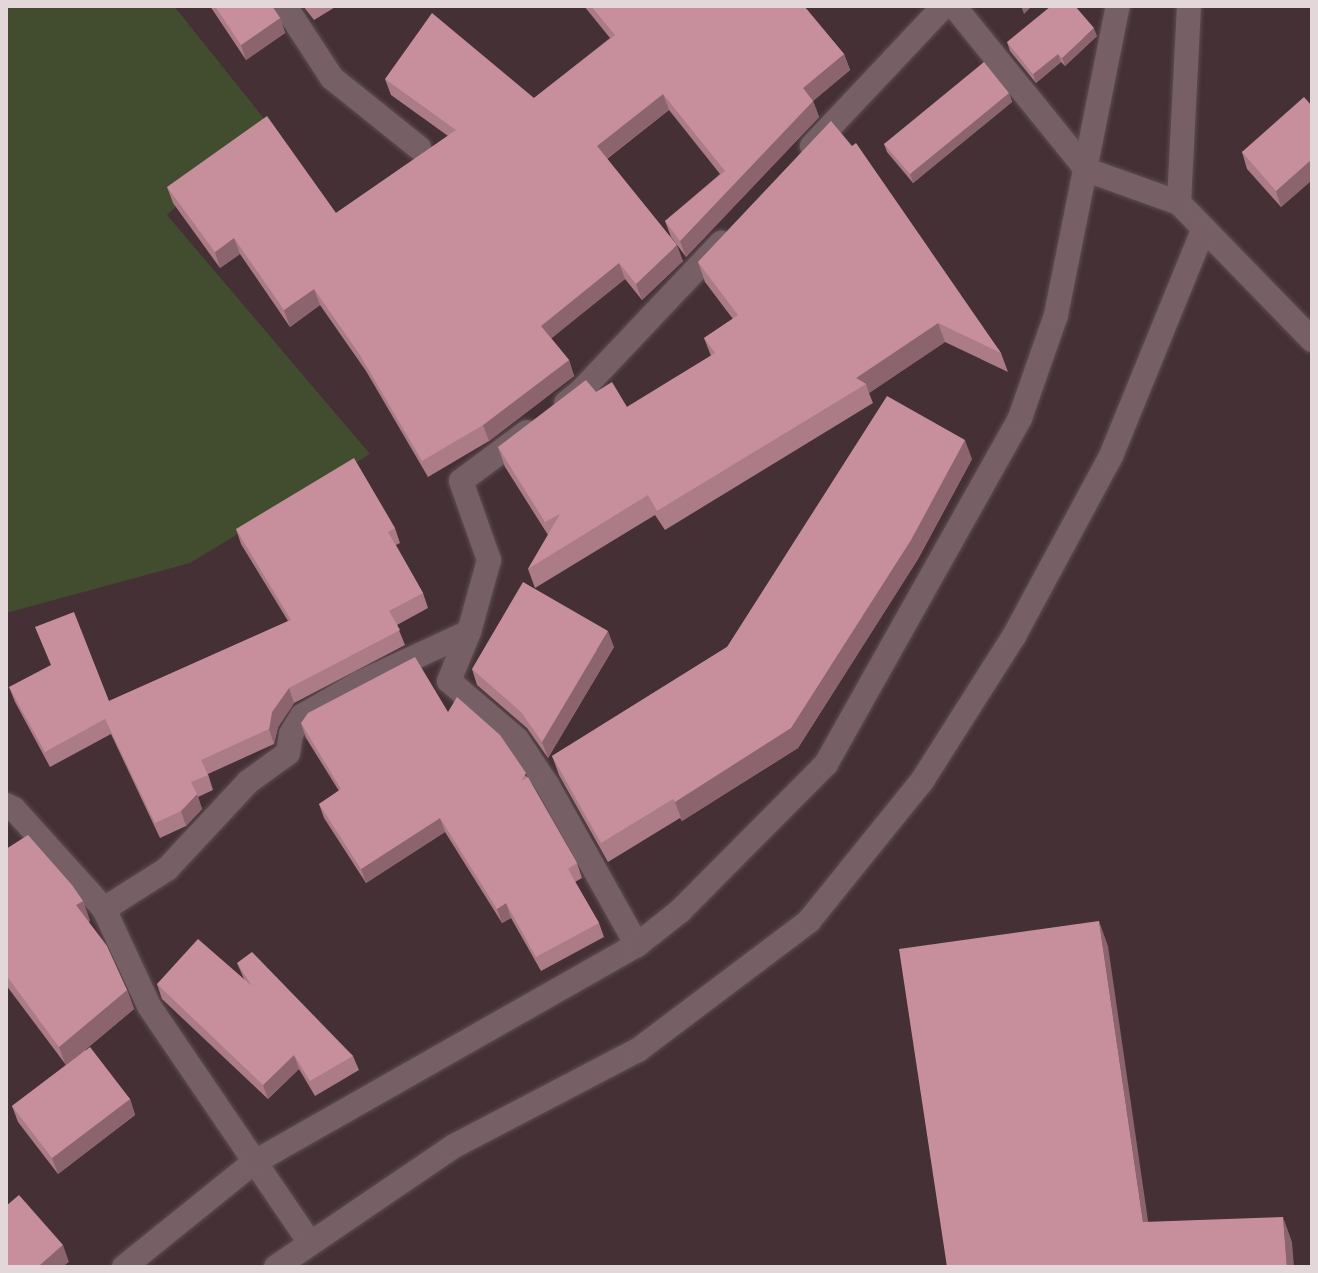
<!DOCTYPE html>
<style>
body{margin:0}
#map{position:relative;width:1318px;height:1273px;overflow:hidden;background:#443035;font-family:"Nunito Sans",sans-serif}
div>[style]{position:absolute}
.green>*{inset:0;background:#424d2f}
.roads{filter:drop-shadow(0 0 2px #5e4d51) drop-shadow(0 0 2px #5e4d51)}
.minor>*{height:24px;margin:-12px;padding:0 12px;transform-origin:12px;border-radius:12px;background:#776065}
.wall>*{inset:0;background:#ab7b86}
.shaded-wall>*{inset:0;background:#8b646d}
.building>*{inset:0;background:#c78f9c}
span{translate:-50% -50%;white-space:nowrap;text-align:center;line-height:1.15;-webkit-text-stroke:8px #443035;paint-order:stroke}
.frame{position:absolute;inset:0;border:8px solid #e4d7da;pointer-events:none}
</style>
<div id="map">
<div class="green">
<i style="clip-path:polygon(6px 6px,174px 6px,266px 121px,167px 215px,370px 454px,190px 563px,6px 613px)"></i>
</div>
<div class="roads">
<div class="minor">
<i style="left:285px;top:6px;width:86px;rotate:56.9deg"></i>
<i style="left:332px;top:78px;width:112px;rotate:38.8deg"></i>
<i style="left:954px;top:6px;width:211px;rotate:51deg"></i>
<i style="left:1087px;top:170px;width:98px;rotate:19.7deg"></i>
<i style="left:1179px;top:203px;width:191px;rotate:45.8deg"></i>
<i style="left:812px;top:146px;width:192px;rotate:-46.7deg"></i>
<i style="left:1179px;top:203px;width:197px;rotate:-87.1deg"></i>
<i style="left:566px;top:403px;width:19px;rotate:-39deg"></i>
<i style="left:581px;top:391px;width:204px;rotate:-46.6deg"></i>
<i style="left:527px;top:432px;width:82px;rotate:143.4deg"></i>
<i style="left:461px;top:481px;width:84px;rotate:70.5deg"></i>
<i style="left:489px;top:560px;width:75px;rotate:105.5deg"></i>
<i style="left:469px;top:632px;width:53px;rotate:112.2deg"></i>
<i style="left:449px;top:681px;width:89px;rotate:40.5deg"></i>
<i style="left:517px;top:739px;width:56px;rotate:56.6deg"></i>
<i style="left:548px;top:786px;width:182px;rotate:60.8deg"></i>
<i style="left:6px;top:805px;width:9px;rotate:27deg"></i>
<i style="left:14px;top:809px;width:135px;rotate:48deg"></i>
<i style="left:104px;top:909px;width:107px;rotate:65.1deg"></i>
<i style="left:149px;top:1006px;width:287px;rotate:55.8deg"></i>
<i style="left:104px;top:909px;width:75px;rotate:-32.4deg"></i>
<i style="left:167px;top:869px;width:119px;rotate:-47deg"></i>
<i style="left:248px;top:782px;width:49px;rotate:-35.9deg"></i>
<i style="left:288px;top:753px;width:19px;rotate:-81deg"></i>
<i style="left:291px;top:734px;width:21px;rotate:-59deg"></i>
<i style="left:302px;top:716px;width:66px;rotate:-30.1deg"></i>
<i style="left:359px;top:683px;width:121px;rotate:-24.9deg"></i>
<i style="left:124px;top:1267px;width:166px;rotate:-38.9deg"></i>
<i style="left:253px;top:1163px;width:442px;rotate:-29.6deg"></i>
<i style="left:637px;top:945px;width:55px;rotate:-38.3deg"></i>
<i style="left:680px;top:911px;width:207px;rotate:-45.2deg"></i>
<i style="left:826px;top:764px;width:397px;rotate:-60.7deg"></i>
<i style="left:1020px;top:418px;width:109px;rotate:-70.7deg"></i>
<i style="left:1056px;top:315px;width:315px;rotate:-78.7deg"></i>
<i style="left:276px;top:1267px;width:215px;rotate:-34.2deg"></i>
<i style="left:454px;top:1146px;width:208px;rotate:-27.6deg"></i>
<i style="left:638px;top:1050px;width:214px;rotate:-37deg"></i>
<i style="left:809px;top:921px;width:180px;rotate:-51.1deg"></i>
<i style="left:922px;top:781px;width:172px;rotate:-57.6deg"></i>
<i style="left:1014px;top:636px;width:204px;rotate:-61.7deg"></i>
<i style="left:1111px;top:456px;width:243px;rotate:-67.8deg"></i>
</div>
</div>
<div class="wall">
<i style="clip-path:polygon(210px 6px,272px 6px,280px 18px,285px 33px,246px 60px)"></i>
<i style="clip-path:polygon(303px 6px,337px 6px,314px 20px)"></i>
<i style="clip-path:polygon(584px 6px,804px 6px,844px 54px,850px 70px,813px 101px,819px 117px,686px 257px,671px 237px,665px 221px,720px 174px,669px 110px,607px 159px,683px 261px,642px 300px,625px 279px,551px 338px,569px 360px,574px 376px,489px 441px,428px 477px,366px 371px,320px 305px,290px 327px,240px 254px,220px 268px,173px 203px,167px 187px,336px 213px,448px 136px,391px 95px,385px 79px,534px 98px,610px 38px)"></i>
<i style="clip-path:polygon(1097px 36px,1065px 66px,1061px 62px,1036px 83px,1010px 51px,1007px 42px)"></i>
<i style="clip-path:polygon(1009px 93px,1012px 102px,913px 183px,887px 152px,884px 144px)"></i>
<i style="clip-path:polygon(1312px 106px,1312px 180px,1281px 207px,1247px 169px,1242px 152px)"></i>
<i style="clip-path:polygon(831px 121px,1001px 353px,1008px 372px,945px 342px,869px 393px,873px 403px,665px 530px,655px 515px,535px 588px,528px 569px,548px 535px,505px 467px,498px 447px,596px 392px,627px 407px,711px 356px,704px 338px,733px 319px,705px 282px,698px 262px)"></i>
<i style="clip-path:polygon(972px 459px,918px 559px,798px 748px,682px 821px,680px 818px,608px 862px,559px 775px,552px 756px,727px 647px)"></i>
<i style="clip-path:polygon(395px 528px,400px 543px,396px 545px,423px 593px,428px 608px,397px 625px,405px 645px,294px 703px,278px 727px,274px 744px,208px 774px,213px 790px,198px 797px,202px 809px,186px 826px,160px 838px,111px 734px,50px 767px,15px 702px,9px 687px,109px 701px,288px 621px,241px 544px,236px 529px)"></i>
<i style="clip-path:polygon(614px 647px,548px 758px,527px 728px,477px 685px,472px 669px)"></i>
<i style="clip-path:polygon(448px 712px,527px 777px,577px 863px,582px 878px,575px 882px,599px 923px,604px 937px,541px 971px,511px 918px,502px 923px,445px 832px,366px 883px,324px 818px,319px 804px,339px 791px,306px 738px,301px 723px)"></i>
<i style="clip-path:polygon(6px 849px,83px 901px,90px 921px,88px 922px,127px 990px,134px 1009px,85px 1050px,130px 1099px,135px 1115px,58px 1174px,18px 1122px,12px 1106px,66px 1065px,6px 985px)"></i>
<i style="clip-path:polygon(237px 963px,353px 1056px,359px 1070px,315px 1096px,299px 1069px,268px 1099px,162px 999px,157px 984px,244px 979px)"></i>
</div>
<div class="shaded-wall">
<i style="clip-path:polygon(1021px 6px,1032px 6px,1024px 14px)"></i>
<i style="clip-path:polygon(280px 18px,285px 33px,246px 60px,241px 45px)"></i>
<i style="clip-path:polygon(1094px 28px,1097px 36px,1065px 66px,1062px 58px)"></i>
<i style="clip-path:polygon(844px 54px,850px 70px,809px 104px,803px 88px)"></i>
<i style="clip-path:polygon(1058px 54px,1061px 62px,1036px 83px,1033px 74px)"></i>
<i style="clip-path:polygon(1009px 93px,1012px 102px,913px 183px,910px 174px)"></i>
<i style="clip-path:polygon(663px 94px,669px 110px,602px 162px,597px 146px)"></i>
<i style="clip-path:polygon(813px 101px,819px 117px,686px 257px,680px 241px)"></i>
<i style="clip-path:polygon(1312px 159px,1312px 180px,1281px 207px,1276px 191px)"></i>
<i style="clip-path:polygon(234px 238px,240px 254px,220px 268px,215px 252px)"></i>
<i style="clip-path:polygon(677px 245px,683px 261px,642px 300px,636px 284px)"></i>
<i style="clip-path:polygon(619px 263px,625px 279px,547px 342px,541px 326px)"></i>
<i style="clip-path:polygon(314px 289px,320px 305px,290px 327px,284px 310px)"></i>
<i style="clip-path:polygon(938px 323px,945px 342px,869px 393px,866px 384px,856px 378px)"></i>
<i style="clip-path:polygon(569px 360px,574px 376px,489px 441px,483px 425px)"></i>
<i style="clip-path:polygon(965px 440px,972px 459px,918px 559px,798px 748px,682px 821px,675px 802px)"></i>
<i style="clip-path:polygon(608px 631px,614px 647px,548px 758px,542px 742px)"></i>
<i style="clip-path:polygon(289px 688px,294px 703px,278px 727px,274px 744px,269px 729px,272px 712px)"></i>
<i style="clip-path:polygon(197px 794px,202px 809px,186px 826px,181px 811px)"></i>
<i style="clip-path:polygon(440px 818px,445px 832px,366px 883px,361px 869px)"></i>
<i style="clip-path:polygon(83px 901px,90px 921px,83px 925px,76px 905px)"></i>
<i style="clip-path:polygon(506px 903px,511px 918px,502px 923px,497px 909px)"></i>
<i style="clip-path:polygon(1099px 921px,1108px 946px,1152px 1248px,1143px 1222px)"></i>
<i style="clip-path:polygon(127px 990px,134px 1009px,66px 1066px,59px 1047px)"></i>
<i style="clip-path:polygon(294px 1055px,299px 1069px,268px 1099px,263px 1085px)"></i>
<i style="clip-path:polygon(130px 1099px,135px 1115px,58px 1174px,52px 1158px)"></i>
<i style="clip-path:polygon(1283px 1217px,1292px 1242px,1294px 1267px,1287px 1267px)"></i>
<i style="clip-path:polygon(63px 1245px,69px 1262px,62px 1267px,38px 1267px)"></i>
</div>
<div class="building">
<i style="clip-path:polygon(215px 6px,272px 6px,280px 18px,241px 45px)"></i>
<i style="clip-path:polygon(591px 6px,804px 6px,844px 54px,803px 88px,813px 101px,680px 241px,665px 221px,725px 171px,663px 94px,597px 146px,677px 245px,636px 284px,619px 263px,541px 326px,569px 360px,483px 425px,422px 461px,360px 355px,314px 289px,284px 310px,234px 238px,215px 252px,167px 187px,267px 116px,336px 213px,456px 130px,385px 79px,432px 13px,534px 98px,615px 35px)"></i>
<i style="clip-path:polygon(1051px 6px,1075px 6px,1094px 28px,1062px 58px,1058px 54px,1033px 74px,1007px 42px)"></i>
<i style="clip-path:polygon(984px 62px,1009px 93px,910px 174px,884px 144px)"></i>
<i style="clip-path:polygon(1304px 97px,1312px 106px,1312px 159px,1276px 191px,1242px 152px)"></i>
<i style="clip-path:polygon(831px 121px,852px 146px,856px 143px,1001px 353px,938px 323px,856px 378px,866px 384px,657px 511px,648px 495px,528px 569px,560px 514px,545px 522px,498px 447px,586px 380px,596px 392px,612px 382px,627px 407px,715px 353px,704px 338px,738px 315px,698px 262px)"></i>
<i style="clip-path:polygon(887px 396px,965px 440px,911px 540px,791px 728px,675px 802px,673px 799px,601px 843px,552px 756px,727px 647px)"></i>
<i style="clip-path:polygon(354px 458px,395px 528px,388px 532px,423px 593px,389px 611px,400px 630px,289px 688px,272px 712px,269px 729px,201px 760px,208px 775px,191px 782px,197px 794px,181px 811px,155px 823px,105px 719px,45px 752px,9px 687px,51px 665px,35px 627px,74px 612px,109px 701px,291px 620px,236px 529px)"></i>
<i style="clip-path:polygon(523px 582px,608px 631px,542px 742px,521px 712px,472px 669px)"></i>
<i style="clip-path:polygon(415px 657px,448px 712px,457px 697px,500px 735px,526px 773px,521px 781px,528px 777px,577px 863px,568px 869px,599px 923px,536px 957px,506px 903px,497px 909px,440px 818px,361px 869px,319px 804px,341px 789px,301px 723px,308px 713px)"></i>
<i style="clip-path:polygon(28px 835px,72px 885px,83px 901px,76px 905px,107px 946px,127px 990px,59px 1047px,6px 975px,6px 849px)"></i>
<i style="clip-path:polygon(1099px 921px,1143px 1222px,1283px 1217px,1287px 1267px,947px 1267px,899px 949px)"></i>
<i style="clip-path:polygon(198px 939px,252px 986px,237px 963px,252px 952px,353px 1056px,310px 1081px,294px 1055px,263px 1085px,157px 984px)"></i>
<i style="clip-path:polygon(90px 1047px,130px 1099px,52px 1158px,12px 1106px)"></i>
<i style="clip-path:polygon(19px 1195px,63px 1245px,38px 1267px,6px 1267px,6px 1206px)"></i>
</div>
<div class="frame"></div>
</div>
